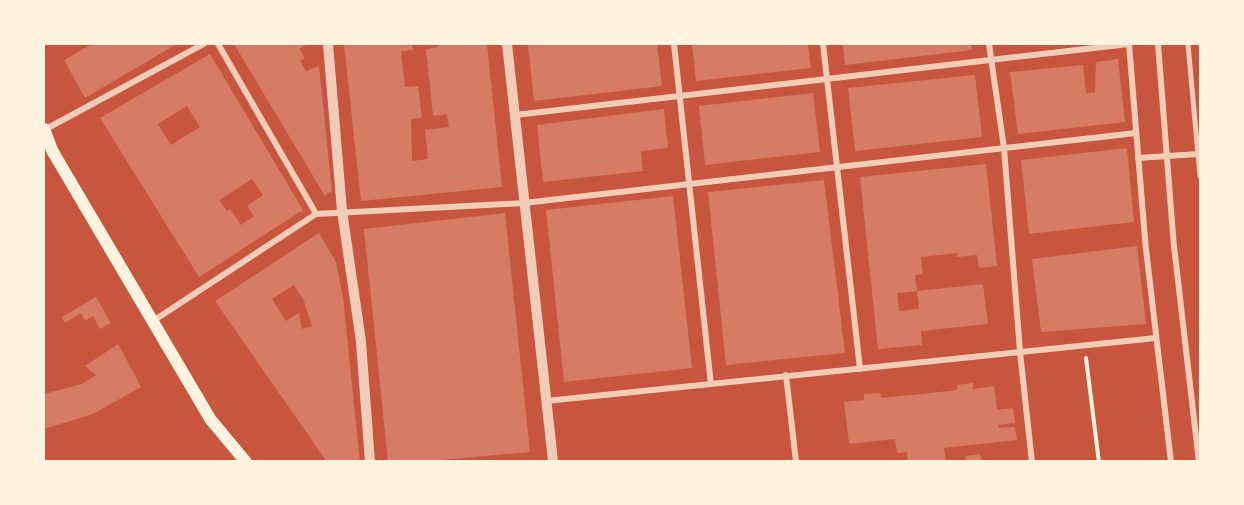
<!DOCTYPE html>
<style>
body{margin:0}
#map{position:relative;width:1244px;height:505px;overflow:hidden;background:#c8553d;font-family:"PT Sans",sans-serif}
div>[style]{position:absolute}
.building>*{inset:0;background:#d67c66}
.path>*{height:4px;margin:-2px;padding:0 2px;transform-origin:2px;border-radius:2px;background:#fff3e0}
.service>*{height:4.5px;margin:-2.25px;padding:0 2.25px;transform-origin:2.25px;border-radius:2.25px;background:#f1ccb7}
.minor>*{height:6px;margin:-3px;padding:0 3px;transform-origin:3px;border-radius:3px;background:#f1ccb7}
.tertiary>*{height:10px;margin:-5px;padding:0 5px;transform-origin:5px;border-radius:5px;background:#f1ccb7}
.secondary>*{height:12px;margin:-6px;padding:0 6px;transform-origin:6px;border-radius:6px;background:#fff3e0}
span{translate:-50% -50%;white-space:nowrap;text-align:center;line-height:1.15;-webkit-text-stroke:6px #fff3e0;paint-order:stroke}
.frame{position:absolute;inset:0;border:45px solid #fff3e0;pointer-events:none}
</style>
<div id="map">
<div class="building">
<i style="clip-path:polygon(92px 44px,177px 44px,85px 98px,64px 60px)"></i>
<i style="clip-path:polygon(234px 44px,308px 44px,299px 49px,305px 58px,300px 61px,306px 71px,319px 66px,332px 191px,325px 196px)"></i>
<i style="clip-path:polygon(344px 44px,412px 44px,413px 50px,401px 51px,405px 87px,418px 86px,422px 118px,411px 119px,412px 161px,428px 159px,425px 130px,449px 127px,447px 114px,433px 116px,426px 49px,438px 47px,438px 44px,487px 44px,502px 187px,361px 201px)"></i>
<i style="clip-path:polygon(528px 44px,657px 44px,662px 86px,534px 101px)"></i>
<i style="clip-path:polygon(692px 44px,808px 44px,811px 68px,696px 81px)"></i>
<i style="clip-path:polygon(843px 44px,971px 44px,972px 50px,845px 65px)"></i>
<i style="clip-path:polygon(evenodd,210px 54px,303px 210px,199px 277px,100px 118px,210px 54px,187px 106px,200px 127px,171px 145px,158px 124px,187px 106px,210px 54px,252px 179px,263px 195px,247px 206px,254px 216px,241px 225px,230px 209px,227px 211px,219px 200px,252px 179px)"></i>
<i style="clip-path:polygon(1118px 59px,1125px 122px,1018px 134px,1010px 72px,1083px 65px,1086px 93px,1095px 92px,1096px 62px)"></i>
<i style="clip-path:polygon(975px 75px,982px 137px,855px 151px,848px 88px)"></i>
<i style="clip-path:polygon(813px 93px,820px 152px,705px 165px,699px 106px)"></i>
<i style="clip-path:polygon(664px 109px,668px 148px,641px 151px,643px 171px,543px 182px,537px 125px)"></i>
<i style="clip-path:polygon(1127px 148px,1134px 222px,1029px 234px,1021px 160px)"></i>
<i style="clip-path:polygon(986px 164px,997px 266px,979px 268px,977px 255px,957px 257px,957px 253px,921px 257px,923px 274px,915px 275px,917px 291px,897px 293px,899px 311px,919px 309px,917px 291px,983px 284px,988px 324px,921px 331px,922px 345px,878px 349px,860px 177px)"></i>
<i style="clip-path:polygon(824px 180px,845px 353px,726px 365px,708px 192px)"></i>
<i style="clip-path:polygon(673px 196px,692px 368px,564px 382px,546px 210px)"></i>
<i style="clip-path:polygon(505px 213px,530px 452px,420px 462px,388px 462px,364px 229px)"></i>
<i style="clip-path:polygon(evenodd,319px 233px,336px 262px,343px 298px,360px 462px,327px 462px,215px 301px,319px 233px,294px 285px,304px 301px,312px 326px,302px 329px,299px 313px,286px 321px,272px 299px,294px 285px)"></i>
<i style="clip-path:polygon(1137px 246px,1146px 324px,1041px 332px,1032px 259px)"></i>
<i style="clip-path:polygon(96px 297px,111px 323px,100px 329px,93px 316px,85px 321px,81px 313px,65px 323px,62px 317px)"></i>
<i style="clip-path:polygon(118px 344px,141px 387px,93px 414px,44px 429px,44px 394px,82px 384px,96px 375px,85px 366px)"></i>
<i style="clip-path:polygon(973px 383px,973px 389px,994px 386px,997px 410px,1013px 408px,1015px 423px,998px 425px,999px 428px,1015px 427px,1017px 440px,944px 448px,946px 462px,908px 462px,907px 452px,897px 453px,895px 439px,849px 444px,844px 402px,864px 400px,864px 394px,880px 393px,881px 398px,922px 394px,957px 390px,957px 385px)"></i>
<i style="clip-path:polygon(980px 454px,982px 462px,966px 462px,965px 456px)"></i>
</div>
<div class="path">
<i style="left:1086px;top:358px;width:105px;rotate:82.9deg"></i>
</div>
<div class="service">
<i style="left:1188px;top:44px;width:132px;rotate:84.8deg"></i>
</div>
<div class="minor">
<i style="left:218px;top:44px;width:196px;rotate:60deg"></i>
<i style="left:674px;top:44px;width:341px;rotate:83.8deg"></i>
<i style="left:823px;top:44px;width:327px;rotate:83.5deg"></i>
<i style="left:989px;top:44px;width:105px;rotate:81.8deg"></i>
<i style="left:1004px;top:148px;width:205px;rotate:85.5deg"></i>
<i style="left:1020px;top:352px;width:111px;rotate:83.8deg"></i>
<i style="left:1129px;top:44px;width:206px;rotate:85.3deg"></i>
<i style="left:1146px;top:249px;width:214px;rotate:83.3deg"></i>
<i style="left:1158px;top:44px;width:203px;rotate:85.5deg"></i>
<i style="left:1174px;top:246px;width:217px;rotate:83.4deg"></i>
<i style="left:515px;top:115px;width:618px;rotate:-6.6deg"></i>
<i style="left:44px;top:130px;width:182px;rotate:-28.3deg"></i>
<i style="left:1138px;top:158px;width:60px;rotate:-3.8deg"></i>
<i style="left:153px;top:321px;width:195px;rotate:-33.3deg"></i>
<i style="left:316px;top:214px;width:208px;rotate:-3deg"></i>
<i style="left:524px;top:203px;width:616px;rotate:-6.53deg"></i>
<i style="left:786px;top:375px;width:88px;rotate:83.4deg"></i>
<i style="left:546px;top:401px;width:613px;rotate:-5.9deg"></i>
</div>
<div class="tertiary">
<i style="left:328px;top:44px;width:168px;rotate:85.2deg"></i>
<i style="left:342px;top:211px;width:132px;rotate:81.7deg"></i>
<i style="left:361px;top:342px;width:120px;rotate:85.7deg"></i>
<i style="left:507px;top:44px;width:421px;rotate:83.7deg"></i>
</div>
<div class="secondary">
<i style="left:44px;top:129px;width:25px;rotate:69deg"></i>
<i style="left:53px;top:152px;width:311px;rotate:59.5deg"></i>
<i style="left:211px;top:420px;width:55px;rotate:50.2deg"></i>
</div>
<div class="frame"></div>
</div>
